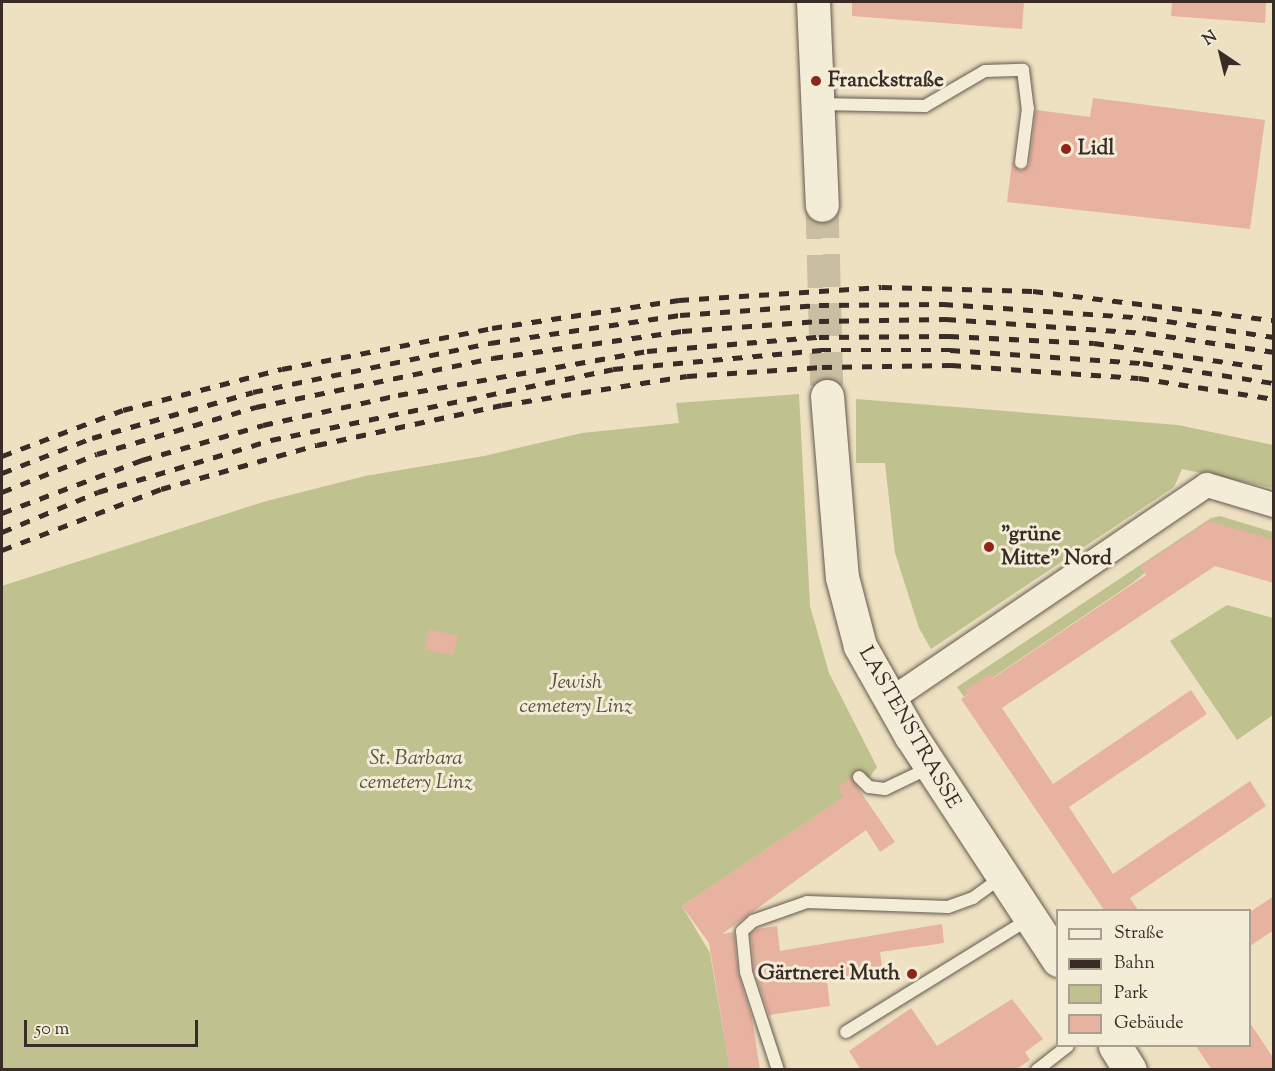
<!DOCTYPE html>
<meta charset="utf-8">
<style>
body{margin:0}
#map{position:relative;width:1275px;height:1071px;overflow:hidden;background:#ede1c1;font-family:"Sorts Mill Goudy",serif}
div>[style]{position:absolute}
.green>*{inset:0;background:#bfc18e}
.building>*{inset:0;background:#e7b2a0}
.secondary-tunnel>*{height:33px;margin-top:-16.5px;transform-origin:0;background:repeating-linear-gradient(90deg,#c9bda2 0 33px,transparent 0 49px)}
.roads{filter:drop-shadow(0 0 2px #66594e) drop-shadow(0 0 2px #66594e)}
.service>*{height:12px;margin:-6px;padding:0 6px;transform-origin:6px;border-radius:6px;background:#f3ecd7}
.minor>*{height:24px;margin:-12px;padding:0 12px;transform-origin:12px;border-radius:12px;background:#f3ecd7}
.secondary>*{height:33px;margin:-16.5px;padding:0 16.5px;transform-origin:16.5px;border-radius:16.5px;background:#f3ecd7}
.rail>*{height:4.5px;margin-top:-2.25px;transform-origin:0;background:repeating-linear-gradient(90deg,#392c27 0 10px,transparent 0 20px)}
.dots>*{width:16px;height:16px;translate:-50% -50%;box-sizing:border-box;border:3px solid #f3ecd7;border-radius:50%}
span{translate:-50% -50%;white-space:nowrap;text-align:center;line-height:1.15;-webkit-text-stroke:6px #f3ecd7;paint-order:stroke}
.poi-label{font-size:21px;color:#392c27;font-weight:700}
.left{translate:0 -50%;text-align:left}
.right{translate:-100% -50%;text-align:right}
.park-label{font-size:21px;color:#5a5141;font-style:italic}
.street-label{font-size:21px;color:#392c27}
.frame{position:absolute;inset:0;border:3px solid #392c27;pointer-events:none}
.legend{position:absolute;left:1056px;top:909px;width:195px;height:138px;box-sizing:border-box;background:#f3ecd7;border:2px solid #a99f91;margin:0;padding:8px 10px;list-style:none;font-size:18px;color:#392c27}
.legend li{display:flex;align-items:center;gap:12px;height:30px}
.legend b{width:30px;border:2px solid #a99f91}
.north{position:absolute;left:1191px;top:24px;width:60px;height:60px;-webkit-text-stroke:4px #f3ecd7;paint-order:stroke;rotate:325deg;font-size:16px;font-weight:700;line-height:24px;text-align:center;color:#392c27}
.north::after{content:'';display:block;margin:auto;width:21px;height:27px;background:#392c27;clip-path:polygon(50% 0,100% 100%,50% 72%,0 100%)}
.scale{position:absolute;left:24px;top:1020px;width:174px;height:27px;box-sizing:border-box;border:3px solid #392c27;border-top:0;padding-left:8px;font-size:18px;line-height:21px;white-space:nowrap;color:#392c27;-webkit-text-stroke:4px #f3ecd7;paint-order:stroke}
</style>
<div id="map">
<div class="green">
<i style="clip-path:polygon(799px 394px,810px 606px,829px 673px,877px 767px,868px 779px,864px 773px,854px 781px,858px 788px,682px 906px,710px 953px,730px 1069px,2px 1069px,2px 586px,263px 502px,365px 476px,484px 456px,582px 433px,679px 423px,676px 403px)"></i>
<i style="clip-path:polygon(856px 399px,1178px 425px,1273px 445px,1273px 488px,1182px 469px,1174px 487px,931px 649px,919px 628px,895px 553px,885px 463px,856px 463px)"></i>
<i style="clip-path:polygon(1220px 516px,1273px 532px,1273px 541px,1209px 522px,1131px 584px,964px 697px,957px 687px,1211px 518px)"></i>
<i style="clip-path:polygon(1227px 605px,1273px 618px,1273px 715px,1237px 740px,1170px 641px)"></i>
</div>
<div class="building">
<i style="clip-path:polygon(852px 2px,1024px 2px,1022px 29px,852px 16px)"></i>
<i style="clip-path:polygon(1172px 2px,1266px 2px,1265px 23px,1171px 16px)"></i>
<i style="clip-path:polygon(1093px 98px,1265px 120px,1250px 229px,1007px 202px,1012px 162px,1021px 171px,1029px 165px,1036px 110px,1090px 117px)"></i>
<i style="clip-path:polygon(1209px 521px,1274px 540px,1274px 583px,1215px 566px,1002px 708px,1053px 784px,1191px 690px,1207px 714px,1069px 807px,1113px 874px,1250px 781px,1266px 806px,1130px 898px,1138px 910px,1104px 910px,961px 699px,968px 695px,965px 690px,990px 673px,993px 678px,1146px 575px,1140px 567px)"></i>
<i style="clip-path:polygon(429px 629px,458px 636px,453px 655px,425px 649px)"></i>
<i style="clip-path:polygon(851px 778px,895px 842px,880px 852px,866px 830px,722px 934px,734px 932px,738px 973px,752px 1018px,760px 1070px,730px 1070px,709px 943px,682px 906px,844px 797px,838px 787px)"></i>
<i style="clip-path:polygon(1274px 896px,1274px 930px,1250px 946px,1250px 912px)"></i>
<i style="clip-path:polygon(942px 924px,944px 943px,880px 952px,883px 974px,827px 982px,830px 1006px,769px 1015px,754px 970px,751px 934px,757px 929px,777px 926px,780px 951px)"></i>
<i style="clip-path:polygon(1012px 999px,1043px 1039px,1025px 1052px,1030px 1060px,1015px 1070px,861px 1070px,849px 1051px,911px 1008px,937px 1046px)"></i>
<i style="clip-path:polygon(1250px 1023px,1274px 1059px,1274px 1070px,1212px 1070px,1196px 1046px,1250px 1046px)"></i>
</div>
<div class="secondary-tunnel">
<i style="left:822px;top:205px;width:191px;rotate:88.5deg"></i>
</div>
<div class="roads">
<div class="service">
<i style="left:818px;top:104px;width:107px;rotate:1.1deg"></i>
<i style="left:925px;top:106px;width:69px;rotate:-30.3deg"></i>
<i style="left:985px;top:71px;width:38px;rotate:-2deg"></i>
<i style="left:1023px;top:70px;width:38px;rotate:83deg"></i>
<i style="left:1028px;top:108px;width:55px;rotate:97.3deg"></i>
<i style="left:859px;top:777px;width:14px;rotate:45deg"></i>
<i style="left:869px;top:787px;width:16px;rotate:7deg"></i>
<i style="left:885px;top:789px;width:49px;rotate:-25.5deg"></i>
<i style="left:846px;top:1032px;width:215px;rotate:-31.7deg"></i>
<i style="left:778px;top:1070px;width:103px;rotate:-108.1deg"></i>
<i style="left:746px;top:972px;width:41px;rotate:-95.6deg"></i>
<i style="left:742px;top:931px;width:15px;rotate:-42deg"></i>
<i style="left:753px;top:921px;width:57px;rotate:-19.4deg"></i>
<i style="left:807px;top:902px;width:141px;rotate:2deg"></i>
<i style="left:948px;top:907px;width:27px;rotate:-20deg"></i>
<i style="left:973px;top:898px;width:34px;rotate:-36deg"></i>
<i style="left:1037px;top:1070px;width:39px;rotate:-38deg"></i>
</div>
<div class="minor">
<i style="left:889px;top:701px;width:384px;rotate:-34.2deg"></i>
<i style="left:1207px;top:485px;width:70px;rotate:16.6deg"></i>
</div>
<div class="secondary">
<i style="left:813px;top:2px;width:203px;rotate:87.5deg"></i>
<i style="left:827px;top:396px;width:182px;rotate:85.3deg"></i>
<i style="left:842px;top:577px;width:71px;rotate:75.4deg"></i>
<i style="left:860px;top:646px;width:103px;rotate:60.5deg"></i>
<i style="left:911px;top:736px;width:268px;rotate:56.7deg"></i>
<i style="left:1115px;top:1046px;width:28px;rotate:58deg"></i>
</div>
</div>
<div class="rail">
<i style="left:2px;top:456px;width:129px;rotate:-20.8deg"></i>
<i style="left:123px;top:410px;width:164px;rotate:-14.5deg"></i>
<i style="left:282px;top:369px;width:214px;rotate:-11deg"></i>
<i style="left:492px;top:328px;width:189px;rotate:-8.5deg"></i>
<i style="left:679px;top:300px;width:203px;rotate:-3.7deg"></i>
<i style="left:882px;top:287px;width:151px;rotate:1.5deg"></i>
<i style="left:1033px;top:291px;width:243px;rotate:6.9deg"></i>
<i style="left:2px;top:473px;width:97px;rotate:-21.3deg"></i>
<i style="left:92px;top:438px;width:167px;rotate:-15.9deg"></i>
<i style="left:253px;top:392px;width:242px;rotate:-11.7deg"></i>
<i style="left:490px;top:343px;width:192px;rotate:-8.4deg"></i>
<i style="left:680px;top:315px;width:139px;rotate:-4.1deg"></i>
<i style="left:819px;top:305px;width:124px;rotate:-0.5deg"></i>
<i style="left:943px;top:304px;width:204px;rotate:3.9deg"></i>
<i style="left:1147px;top:318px;width:128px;rotate:8.5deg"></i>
<i style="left:2px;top:492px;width:102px;rotate:-21.8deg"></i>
<i style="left:97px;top:454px;width:166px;rotate:-16.5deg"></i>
<i style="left:256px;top:407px;width:242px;rotate:-11.7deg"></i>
<i style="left:493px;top:358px;width:191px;rotate:-8.1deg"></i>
<i style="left:682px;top:331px;width:137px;rotate:-4.2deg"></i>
<i style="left:819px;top:321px;width:127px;rotate:-0.9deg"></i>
<i style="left:946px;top:319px;width:200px;rotate:4deg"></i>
<i style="left:1146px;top:333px;width:129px;rotate:8.4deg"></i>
<i style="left:2px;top:513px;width:150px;rotate:-20.7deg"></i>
<i style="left:142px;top:460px;width:126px;rotate:-16.1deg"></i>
<i style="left:263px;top:425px;width:138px;rotate:-12.5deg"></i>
<i style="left:398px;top:395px;width:253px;rotate:-10deg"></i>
<i style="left:647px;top:351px;width:173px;rotate:-4.7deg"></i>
<i style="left:819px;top:337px;width:130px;rotate:-0.4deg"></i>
<i style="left:949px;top:336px;width:145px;rotate:2.8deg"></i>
<i style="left:1094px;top:343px;width:182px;rotate:8.2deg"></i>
<i style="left:2px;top:532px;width:104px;rotate:-22.6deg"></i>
<i style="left:98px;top:492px;width:181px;rotate:-16.7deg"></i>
<i style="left:271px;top:440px;width:349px;rotate:-11.7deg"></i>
<i style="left:613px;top:369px;width:209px;rotate:-5.2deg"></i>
<i style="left:821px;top:350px;width:129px"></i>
<i style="left:950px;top:350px;width:193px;rotate:3.9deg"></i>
<i style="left:1143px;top:363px;width:133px;rotate:8.7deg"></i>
<i style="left:2px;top:550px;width:170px;rotate:-21deg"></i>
<i style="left:161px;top:489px;width:162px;rotate:-15.8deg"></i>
<i style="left:317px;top:445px;width:189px;rotate:-12.2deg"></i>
<i style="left:502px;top:405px;width:187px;rotate:-8.9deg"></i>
<i style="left:687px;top:376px;width:135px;rotate:-3.8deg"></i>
<i style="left:822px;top:367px;width:129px;rotate:-0.9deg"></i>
<i style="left:951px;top:365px;width:188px;rotate:4deg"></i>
<i style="left:1139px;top:378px;width:137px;rotate:8.8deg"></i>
</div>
<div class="dots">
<i style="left:816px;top:81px;background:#8f2418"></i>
<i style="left:1066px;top:149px;background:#8f2418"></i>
<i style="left:989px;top:547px;background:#8f2418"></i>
<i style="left:912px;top:974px;background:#8f2418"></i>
</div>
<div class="poi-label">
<span class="left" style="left:828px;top:81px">Franckstraße</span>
<span class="left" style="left:1078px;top:149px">Lidl</span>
<span class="left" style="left:1001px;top:547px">"grüne<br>Mitte" Nord</span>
<span class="right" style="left:900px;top:974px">Gärtnerei Muth</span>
</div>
<div class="park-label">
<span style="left:576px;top:695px">Jewish<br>cemetery Linz</span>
<span style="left:416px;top:771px">St. Barbara<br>cemetery Linz</span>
</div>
<div class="street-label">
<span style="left:909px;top:728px;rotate:60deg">LASTENSTRASSE</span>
</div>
<div class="frame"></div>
<ul class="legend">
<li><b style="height:8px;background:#f3ecd7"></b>Straße</li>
<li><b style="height:8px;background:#392c27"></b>Bahn</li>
<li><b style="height:16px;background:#bfc18e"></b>Park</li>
<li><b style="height:16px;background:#e7b2a0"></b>Gebäude</li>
</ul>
<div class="north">N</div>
<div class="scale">50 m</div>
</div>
